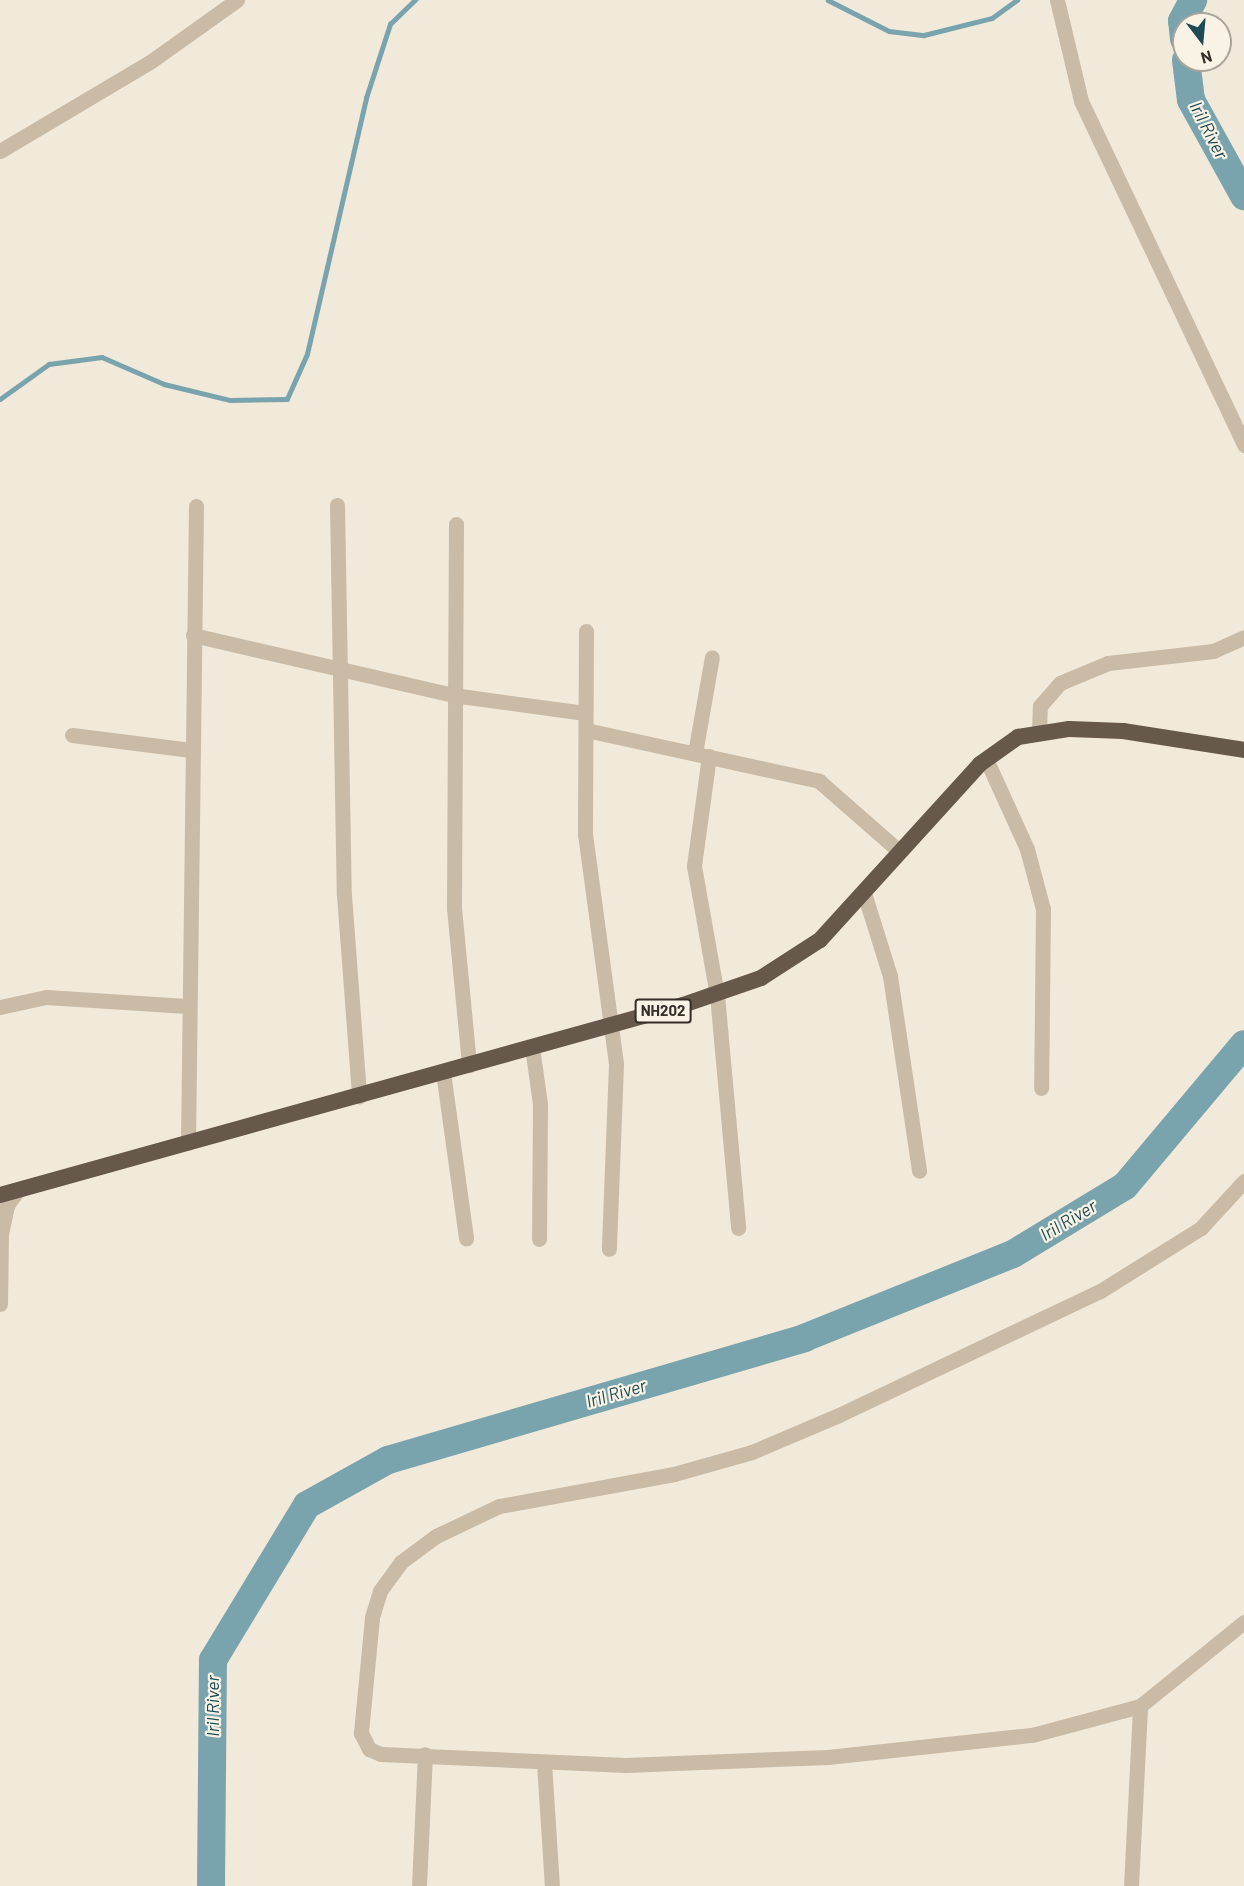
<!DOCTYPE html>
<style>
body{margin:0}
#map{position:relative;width:1244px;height:1886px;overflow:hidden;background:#f1e9da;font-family:Barlow,sans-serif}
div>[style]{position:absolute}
.stream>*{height:4.5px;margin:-2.25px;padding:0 2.25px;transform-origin:2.25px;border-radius:2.25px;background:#7aa4ad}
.river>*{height:28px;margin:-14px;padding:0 14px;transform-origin:14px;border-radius:14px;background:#7aa4ad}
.minor>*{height:15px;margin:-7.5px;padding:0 7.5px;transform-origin:7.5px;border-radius:7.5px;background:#c9bba6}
.tertiary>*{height:15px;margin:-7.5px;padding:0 7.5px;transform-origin:7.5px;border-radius:7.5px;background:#c9bba6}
.trunk>*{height:16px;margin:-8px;padding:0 8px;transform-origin:8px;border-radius:8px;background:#66584b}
span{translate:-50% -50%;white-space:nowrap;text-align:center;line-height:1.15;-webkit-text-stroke:4.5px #f9f3e6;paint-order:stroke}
.shield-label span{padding:2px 4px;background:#f9f3e6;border:2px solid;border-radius:4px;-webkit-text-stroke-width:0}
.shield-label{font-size:15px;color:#352d27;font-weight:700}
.water-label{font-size:18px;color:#1e4a55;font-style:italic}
.north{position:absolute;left:1172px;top:12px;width:60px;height:60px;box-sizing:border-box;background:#f9f3e6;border:2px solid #aba49a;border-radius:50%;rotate:164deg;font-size:16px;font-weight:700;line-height:24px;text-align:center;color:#352d27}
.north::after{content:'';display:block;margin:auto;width:21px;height:27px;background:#1e4a55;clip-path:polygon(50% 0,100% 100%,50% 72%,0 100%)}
</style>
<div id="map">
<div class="stream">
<i style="left:828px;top:0;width:68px;rotate:26.9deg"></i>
<i style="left:889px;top:31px;width:35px;rotate:7deg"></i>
<i style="left:924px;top:35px;width:70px;rotate:-14deg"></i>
<i style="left:992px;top:18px;width:31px;rotate:-36deg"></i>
<i style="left:0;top:399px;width:60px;rotate:-35.5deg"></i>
<i style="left:49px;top:364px;width:53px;rotate:-7.5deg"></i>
<i style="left:102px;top:357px;width:68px;rotate:23.5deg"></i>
<i style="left:164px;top:384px;width:68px;rotate:13.6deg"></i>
<i style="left:230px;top:400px;width:57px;rotate:-1deg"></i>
<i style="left:287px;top:399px;width:49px;rotate:-66deg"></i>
<i style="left:307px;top:354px;width:263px;rotate:-77deg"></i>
<i style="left:366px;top:98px;width:78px;rotate:-72deg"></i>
<i style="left:390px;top:24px;width:35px;rotate:-44deg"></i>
</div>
<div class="river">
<i style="left:1184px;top:39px;width:18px;rotate:-96deg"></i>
<i style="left:1182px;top:21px;width:24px;rotate:-62deg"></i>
<i style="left:1186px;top:60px;width:40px;rotate:82.9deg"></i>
<i style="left:1191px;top:100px;width:110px;rotate:61.1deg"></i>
<i style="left:211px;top:1886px;width:226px;rotate:-89.5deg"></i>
<i style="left:213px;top:1660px;width:181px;rotate:-58.8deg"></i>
<i style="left:307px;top:1505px;width:93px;rotate:-29.1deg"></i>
<i style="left:388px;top:1460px;width:434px;rotate:-16.3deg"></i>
<i style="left:804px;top:1338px;width:225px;rotate:-21.9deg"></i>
<i style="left:1013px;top:1254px;width:131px;rotate:-31.3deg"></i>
<i style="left:1125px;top:1186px;width:185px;rotate:-50deg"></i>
</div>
<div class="minor">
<i style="left:0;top:151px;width:174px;rotate:-30.7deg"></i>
<i style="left:150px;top:62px;width:107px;rotate:-35.5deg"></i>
<i style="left:337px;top:505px;width:390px;rotate:89deg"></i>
<i style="left:344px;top:895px;width:202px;rotate:85.7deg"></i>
<i style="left:456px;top:524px;width:384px;rotate:90.3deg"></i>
<i style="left:454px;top:908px;width:158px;rotate:84.5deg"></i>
<i style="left:586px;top:631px;width:203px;rotate:90.3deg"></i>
<i style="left:585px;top:834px;width:232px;rotate:82.3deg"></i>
<i style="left:616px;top:1064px;width:185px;rotate:92.2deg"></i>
<i style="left:193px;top:635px;width:267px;rotate:13deg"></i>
<i style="left:453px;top:695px;width:133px;rotate:7.8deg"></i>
<i style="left:586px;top:730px;width:239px;rotate:12.3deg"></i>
<i style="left:819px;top:781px;width:106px;rotate:41.2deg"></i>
<i style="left:72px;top:735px;width:120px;rotate:7.2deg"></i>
<i style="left:695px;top:753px;width:97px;rotate:-80deg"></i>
<i style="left:709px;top:756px;width:111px;rotate:97.8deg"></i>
<i style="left:694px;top:866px;width:131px;rotate:79.9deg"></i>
<i style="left:717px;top:995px;width:234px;rotate:84.8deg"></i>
<i style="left:986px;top:759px;width:99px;rotate:65.5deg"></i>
<i style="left:1027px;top:849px;width:62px;rotate:75.1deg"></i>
<i style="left:1043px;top:909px;width:179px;rotate:90.6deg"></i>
<i style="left:864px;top:893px;width:87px;rotate:72.6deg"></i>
<i style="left:890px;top:976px;width:197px;rotate:81.5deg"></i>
<i style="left:0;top:1007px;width:47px;rotate:-12.3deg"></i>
<i style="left:46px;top:997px;width:141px;rotate:3.7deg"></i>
<i style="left:532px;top:1047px;width:58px;rotate:82deg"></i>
<i style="left:540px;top:1104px;width:135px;rotate:90.4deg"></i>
<i style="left:443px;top:1072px;width:168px;rotate:82.1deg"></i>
<i style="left:188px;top:1143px;width:637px;rotate:-89.28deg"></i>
<i style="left:1244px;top:1181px;width:64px;rotate:132.5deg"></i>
<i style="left:1201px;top:1228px;width:119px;rotate:148deg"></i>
<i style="left:1100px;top:1291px;width:289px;rotate:154.6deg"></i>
<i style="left:839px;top:1415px;width:95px;rotate:157deg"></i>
<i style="left:752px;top:1452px;width:81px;rotate:164.2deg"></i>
<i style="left:674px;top:1474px;width:178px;rotate:169.6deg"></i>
<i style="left:499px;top:1506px;width:70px;rotate:154.5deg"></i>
<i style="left:436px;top:1536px;width:44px;rotate:143.4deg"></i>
<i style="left:401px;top:1562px;width:36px;rotate:126deg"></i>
<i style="left:380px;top:1591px;width:28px;rotate:107deg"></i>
<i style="left:372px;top:1618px;width:116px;rotate:95.5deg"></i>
<i style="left:361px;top:1733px;width:18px;rotate:63deg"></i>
<i style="left:369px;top:1749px;width:13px;rotate:23deg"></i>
<i style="left:381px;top:1754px;width:245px;rotate:2.6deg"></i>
<i style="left:626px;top:1765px;width:202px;rotate:-2.3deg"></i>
<i style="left:828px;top:1757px;width:205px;rotate:-6.2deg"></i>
<i style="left:1032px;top:1735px;width:112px;rotate:-15deg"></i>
<i style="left:1140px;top:1706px;width:134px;rotate:-38.9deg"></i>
<i style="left:0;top:1304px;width:70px;rotate:-89.2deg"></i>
<i style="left:1px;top:1234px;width:30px;rotate:-78deg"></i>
<i style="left:7px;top:1205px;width:17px;rotate:-54deg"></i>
<i style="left:544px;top:1763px;width:123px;rotate:86.3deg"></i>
<i style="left:419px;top:1886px;width:132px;rotate:-87.4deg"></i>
<i style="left:1131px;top:1886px;width:180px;rotate:-87.1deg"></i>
</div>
<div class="tertiary">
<i style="left:1057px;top:0;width:104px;rotate:76.6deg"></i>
<i style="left:1081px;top:101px;width:381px;rotate:64.6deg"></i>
<i style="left:1039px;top:731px;width:25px;rotate:-88deg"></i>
<i style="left:1040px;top:706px;width:30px;rotate:-49deg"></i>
<i style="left:1060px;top:683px;width:52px;rotate:-22.6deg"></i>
<i style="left:1108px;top:663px;width:106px;rotate:-6.5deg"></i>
<i style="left:1213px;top:651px;width:34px;rotate:-24deg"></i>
</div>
<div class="trunk">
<i style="left:0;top:1195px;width:709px;rotate:-15.55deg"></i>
<i style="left:683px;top:1005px;width:83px;rotate:-19.1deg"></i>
<i style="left:761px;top:978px;width:70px;rotate:-32.8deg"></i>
<i style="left:820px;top:940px;width:238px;rotate:-47.7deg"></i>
<i style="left:980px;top:764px;width:47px;rotate:-35.4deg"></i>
<i style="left:1018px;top:737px;width:52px;rotate:-8.9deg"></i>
<i style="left:1069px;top:729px;width:54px;rotate:2.1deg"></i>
<i style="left:1123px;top:731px;width:122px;rotate:8.9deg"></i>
</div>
<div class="shield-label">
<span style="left:663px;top:1011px">NH202</span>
</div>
<div class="water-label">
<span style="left:1209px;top:130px;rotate:63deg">Iril River</span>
<span style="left:1068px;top:1220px;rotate:-31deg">Iril River</span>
<span style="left:616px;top:1393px;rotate:-16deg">Iril River</span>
<span style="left:212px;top:1706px;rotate:-90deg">Iril River</span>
</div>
<div class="north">N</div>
</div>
